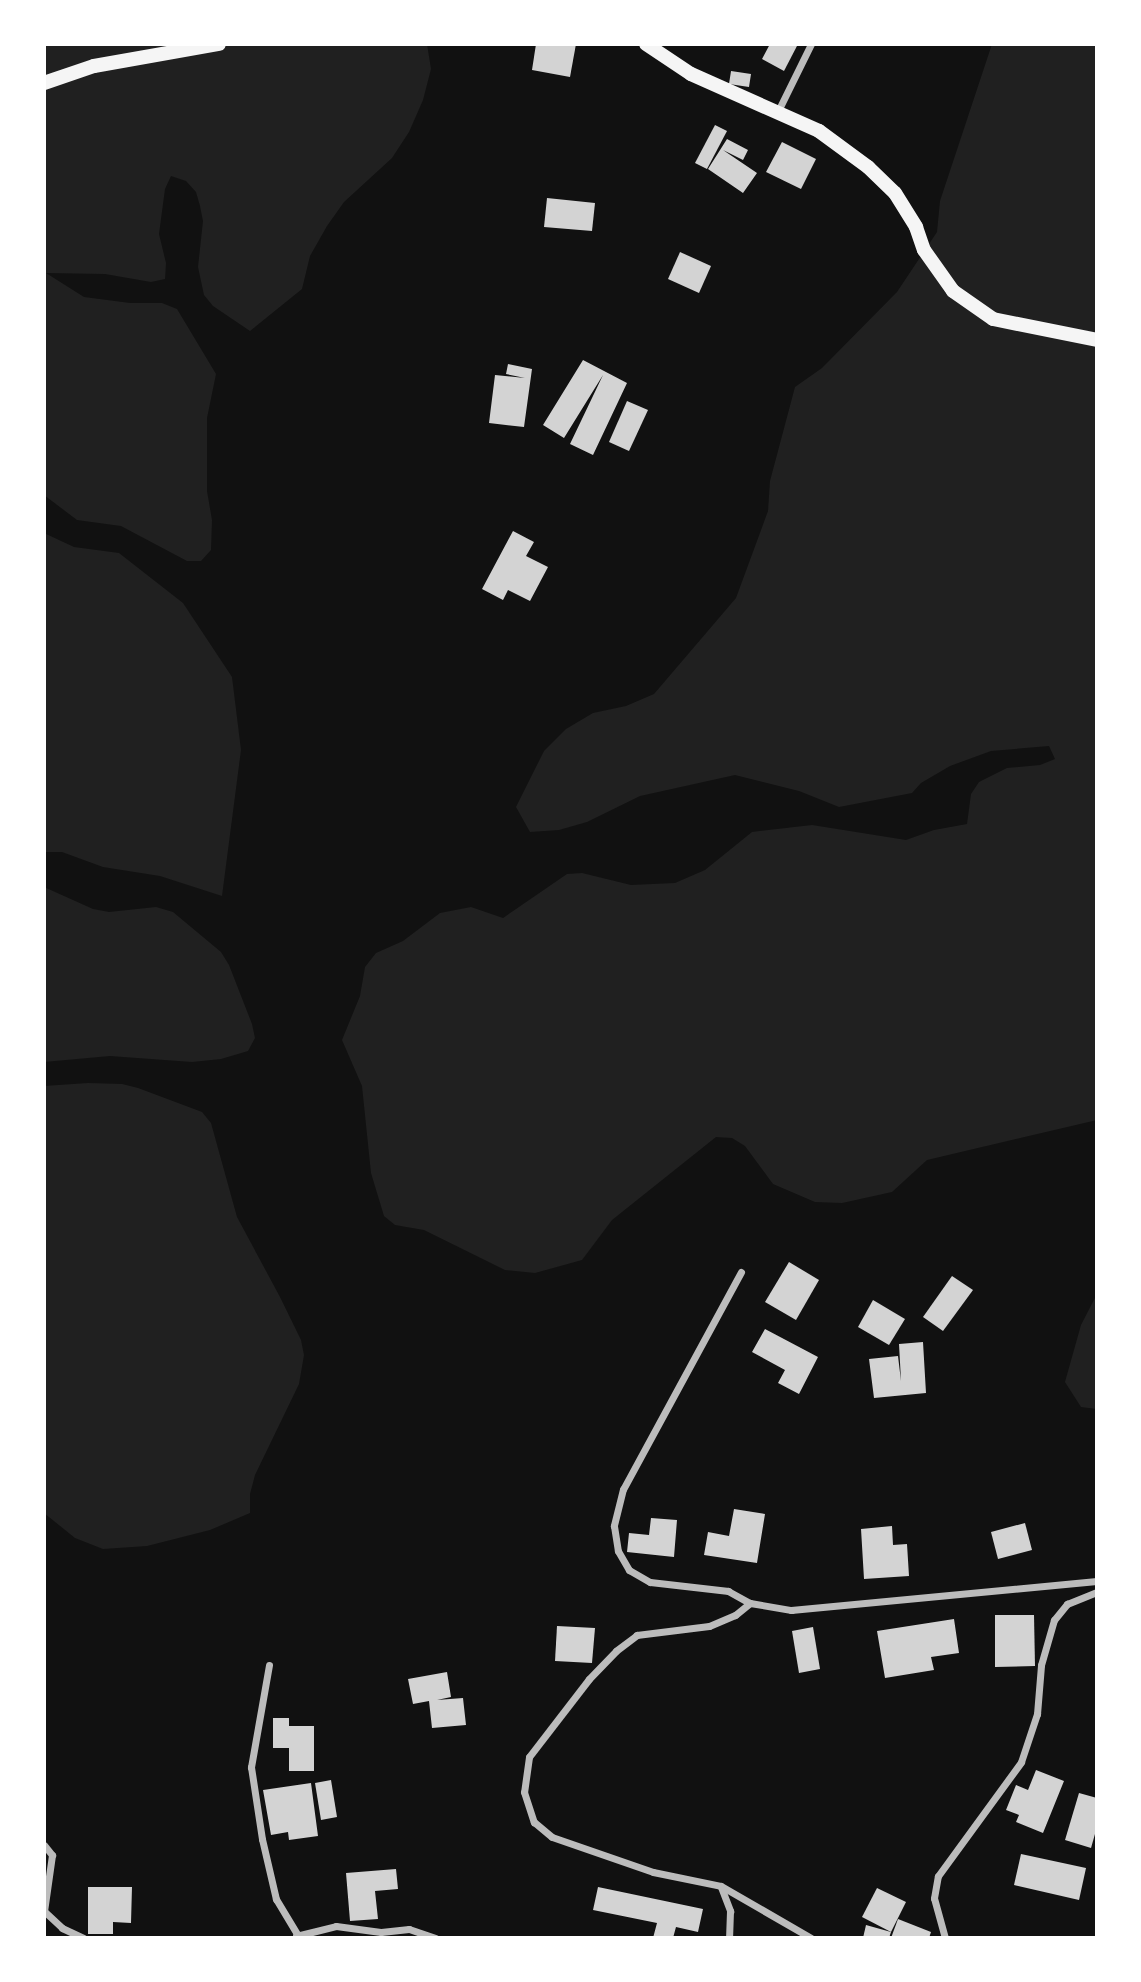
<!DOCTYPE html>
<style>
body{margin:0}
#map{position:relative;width:1141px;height:1982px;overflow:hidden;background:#111;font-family:"Libre Baskerville",serif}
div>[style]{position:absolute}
.green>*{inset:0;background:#202020}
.building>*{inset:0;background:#d3d3d3}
.minor>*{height:7px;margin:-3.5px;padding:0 3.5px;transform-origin:3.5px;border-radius:3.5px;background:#bcbcbc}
.secondary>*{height:14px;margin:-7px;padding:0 7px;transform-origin:7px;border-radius:7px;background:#f5f5f5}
span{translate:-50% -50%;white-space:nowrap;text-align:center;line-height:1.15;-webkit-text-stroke:5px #fff;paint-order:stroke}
.frame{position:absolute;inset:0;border:46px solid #fff;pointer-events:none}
</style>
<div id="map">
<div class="green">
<i style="clip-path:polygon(44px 44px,427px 44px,431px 69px,423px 100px,409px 132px,392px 158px,344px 202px,327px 226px,310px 256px,302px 289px,250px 331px,213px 306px,204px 295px,198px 267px,203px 221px,200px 206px,196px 192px,186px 181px,171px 176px,165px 189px,159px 234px,166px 263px,165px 279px,151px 282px,105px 274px,46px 273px,84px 297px,130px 303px,162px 303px,177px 309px,216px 374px,207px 418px,207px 491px,212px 520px,211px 550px,201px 561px,187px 561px,121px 526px,77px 520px,44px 495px)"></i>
<i style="clip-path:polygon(992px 44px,1097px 44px,1097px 1120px,927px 1160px,892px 1192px,842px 1203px,815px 1202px,773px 1184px,745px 1146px,732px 1138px,716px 1137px,612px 1220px,582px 1260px,535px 1273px,505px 1270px,424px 1230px,395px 1225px,384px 1216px,371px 1173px,362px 1086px,342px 1040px,360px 996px,365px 967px,376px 953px,403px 941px,440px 913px,471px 907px,503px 918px,567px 874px,582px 873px,631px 885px,675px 883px,705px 870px,752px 832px,812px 825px,906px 840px,934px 830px,967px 824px,971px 794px,979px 782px,1007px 768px,1040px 765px,1055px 759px,1049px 746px,991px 751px,950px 766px,921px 783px,912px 793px,839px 807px,799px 791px,735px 775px,640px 796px,587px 822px,559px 830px,530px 832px,516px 807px,544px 751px,566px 729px,593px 713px,626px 706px,654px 694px,736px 598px,768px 511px,770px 481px,795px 387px,822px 368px,897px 292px,937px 232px,940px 201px)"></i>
<i style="clip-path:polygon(44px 533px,74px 547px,119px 553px,183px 603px,232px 677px,241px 750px,222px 896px,160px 876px,103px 867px,62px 852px,44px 852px)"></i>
<i style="clip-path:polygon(44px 887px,93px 909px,109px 912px,156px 907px,173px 912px,221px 952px,229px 965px,252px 1024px,255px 1038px,248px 1051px,221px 1059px,192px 1062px,110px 1056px,44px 1062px)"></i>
<i style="clip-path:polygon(88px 1083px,122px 1084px,138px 1088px,202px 1112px,211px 1123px,237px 1217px,280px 1297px,301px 1340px,304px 1355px,299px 1384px,255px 1475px,250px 1494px,250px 1513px,210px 1530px,147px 1546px,103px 1549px,75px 1538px,44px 1513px,44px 1086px)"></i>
<i style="clip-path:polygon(1097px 1294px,1097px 1409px,1081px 1407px,1065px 1382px,1081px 1325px)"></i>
</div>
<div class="building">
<i style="clip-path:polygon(536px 44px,576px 44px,570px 77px,532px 70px)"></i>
<i style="clip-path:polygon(770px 44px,798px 44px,784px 71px,762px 59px)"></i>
<i style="clip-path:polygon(731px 71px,751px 74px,749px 87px,729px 84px)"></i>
<i style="clip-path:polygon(715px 125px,727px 131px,707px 169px,695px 163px)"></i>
<i style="clip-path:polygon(727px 139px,748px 150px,743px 160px,723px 150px,757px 173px,743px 193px,708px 169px)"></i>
<i style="clip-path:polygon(782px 142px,816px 159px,801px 189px,766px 172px)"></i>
<i style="clip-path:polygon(547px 198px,595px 203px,592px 231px,544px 227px)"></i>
<i style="clip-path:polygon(680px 252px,711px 266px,699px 293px,668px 279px)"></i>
<i style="clip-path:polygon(583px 360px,627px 383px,593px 455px,570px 444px,603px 375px,564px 438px,543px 425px)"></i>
<i style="clip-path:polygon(508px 364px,532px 369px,524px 427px,489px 423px,495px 375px,525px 378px,506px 374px)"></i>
<i style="clip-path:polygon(627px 401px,648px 410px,629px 451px,609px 442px)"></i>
<i style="clip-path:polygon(513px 531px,534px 542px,526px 556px,548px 567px,530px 601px,508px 590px,503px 600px,482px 589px)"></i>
<i style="clip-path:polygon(789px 1262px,819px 1280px,796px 1320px,765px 1302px)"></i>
<i style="clip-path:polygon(952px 1276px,973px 1290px,943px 1331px,923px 1317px)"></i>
<i style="clip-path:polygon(873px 1300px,905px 1319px,889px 1345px,858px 1327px)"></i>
<i style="clip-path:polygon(765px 1329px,818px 1357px,799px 1394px,778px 1383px,785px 1370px,752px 1352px)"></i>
<i style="clip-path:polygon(923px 1342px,926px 1393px,874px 1398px,869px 1359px,898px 1356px,901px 1381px,899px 1344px)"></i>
<i style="clip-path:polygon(734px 1509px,765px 1514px,757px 1563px,704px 1555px,708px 1532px,729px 1536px)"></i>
<i style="clip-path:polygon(651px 1518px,677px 1520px,674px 1557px,627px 1552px,629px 1533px,649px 1535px)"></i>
<i style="clip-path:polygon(1025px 1523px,1032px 1550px,998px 1559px,991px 1532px)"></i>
<i style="clip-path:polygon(892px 1526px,893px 1545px,907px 1544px,909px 1576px,864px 1579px,861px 1529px)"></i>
<i style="clip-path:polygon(995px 1615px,1034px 1615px,1035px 1666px,995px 1667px)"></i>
<i style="clip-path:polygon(954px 1619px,959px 1653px,931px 1657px,934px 1670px,885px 1678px,877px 1631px)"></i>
<i style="clip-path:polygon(557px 1626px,595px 1628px,592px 1663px,555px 1661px)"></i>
<i style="clip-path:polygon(813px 1627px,820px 1669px,799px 1673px,792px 1631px)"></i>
<i style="clip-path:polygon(447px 1672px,451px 1697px,437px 1700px,463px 1698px,466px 1725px,432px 1728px,429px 1701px,413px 1704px,408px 1679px)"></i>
<i style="clip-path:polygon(273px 1718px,289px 1718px,289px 1726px,314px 1726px,314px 1771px,289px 1771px,289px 1748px,273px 1748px)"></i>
<i style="clip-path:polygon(1036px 1770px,1064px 1781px,1043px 1833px,1016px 1822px,1019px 1815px,1006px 1810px,1016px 1785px,1028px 1790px)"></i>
<i style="clip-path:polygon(331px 1780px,337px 1817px,321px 1820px,315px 1783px)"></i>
<i style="clip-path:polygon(311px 1783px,318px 1836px,289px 1840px,288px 1832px,271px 1835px,263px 1790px)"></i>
<i style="clip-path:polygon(1079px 1793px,1097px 1798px,1097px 1827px,1091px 1848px,1065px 1840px)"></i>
<i style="clip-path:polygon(1021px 1854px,1086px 1868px,1079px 1900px,1014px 1885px)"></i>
<i style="clip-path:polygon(396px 1869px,398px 1889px,375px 1891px,378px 1919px,350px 1921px,346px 1873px)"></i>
<i style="clip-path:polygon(88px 1887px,132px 1887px,131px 1923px,113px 1922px,113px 1934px,88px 1934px)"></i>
<i style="clip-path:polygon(598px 1887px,703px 1909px,698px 1932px,676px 1927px,673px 1938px,653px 1938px,657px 1923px,593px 1910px)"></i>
<i style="clip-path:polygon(877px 1888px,906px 1902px,891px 1932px,862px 1917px)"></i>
<i style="clip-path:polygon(898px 1919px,931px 1932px,929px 1938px,891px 1938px)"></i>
<i style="clip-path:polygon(866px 1925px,891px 1932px,889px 1938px,863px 1938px)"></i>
</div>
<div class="minor">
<i style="left:778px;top:111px;width:75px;rotate:-63.8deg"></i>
<i style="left:741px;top:1272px;width:247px;rotate:118.5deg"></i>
<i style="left:623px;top:1489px;width:38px;rotate:104deg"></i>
<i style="left:614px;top:1526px;width:25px;rotate:81deg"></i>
<i style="left:618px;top:1551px;width:22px;rotate:60deg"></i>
<i style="left:629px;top:1570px;width:24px;rotate:30deg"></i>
<i style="left:650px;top:1582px;width:79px;rotate:6.6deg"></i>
<i style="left:728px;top:1591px;width:25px;rotate:29deg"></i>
<i style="left:750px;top:1603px;width:42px;rotate:9.7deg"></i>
<i style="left:791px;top:1610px;width:307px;rotate:-5.4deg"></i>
<i style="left:750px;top:1603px;width:19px;rotate:141deg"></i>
<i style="left:735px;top:1615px;width:28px;rotate:157deg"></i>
<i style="left:709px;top:1626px;width:73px;rotate:172.9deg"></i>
<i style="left:637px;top:1635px;width:26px;rotate:143deg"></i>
<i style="left:616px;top:1651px;width:39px;rotate:134deg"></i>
<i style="left:589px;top:1679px;width:98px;rotate:127.6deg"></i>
<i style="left:529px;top:1757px;width:35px;rotate:98deg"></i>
<i style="left:524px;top:1792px;width:32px;rotate:72deg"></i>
<i style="left:534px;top:1822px;width:23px;rotate:40deg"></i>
<i style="left:552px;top:1837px;width:107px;rotate:19.1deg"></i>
<i style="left:653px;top:1872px;width:69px;rotate:11.6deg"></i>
<i style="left:721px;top:1886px;width:104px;rotate:30deg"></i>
<i style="left:269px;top:1665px;width:104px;rotate:100deg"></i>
<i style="left:251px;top:1767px;width:73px;rotate:81.3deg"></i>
<i style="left:262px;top:1839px;width:62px;rotate:76.9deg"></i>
<i style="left:276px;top:1899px;width:41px;rotate:59deg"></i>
<i style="left:44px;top:1845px;width:13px;rotate:51deg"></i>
<i style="left:52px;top:1855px;width:57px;rotate:98.1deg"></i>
<i style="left:44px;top:1911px;width:25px;rotate:43deg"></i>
<i style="left:62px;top:1928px;width:23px;rotate:25deg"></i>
<i style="left:721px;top:1887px;width:26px;rotate:69deg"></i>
<i style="left:730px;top:1911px;width:27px;rotate:92deg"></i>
<i style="left:296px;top:1936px;width:41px;rotate:-14deg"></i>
<i style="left:336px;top:1926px;width:45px;rotate:7.6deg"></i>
<i style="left:381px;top:1932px;width:28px;rotate:-6deg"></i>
<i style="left:409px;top:1929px;width:28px;rotate:19deg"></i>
<i style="left:945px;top:1938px;width:41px;rotate:-105.4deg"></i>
<i style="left:934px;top:1898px;width:22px;rotate:-80deg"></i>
<i style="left:938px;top:1876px;width:141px;rotate:-53.9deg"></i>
<i style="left:1021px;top:1762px;width:51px;rotate:-71.6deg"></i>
<i style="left:1037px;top:1714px;width:49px;rotate:-85.3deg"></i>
<i style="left:1041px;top:1665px;width:47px;rotate:-73.9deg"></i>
<i style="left:1054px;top:1620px;width:21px;rotate:-51deg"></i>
<i style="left:1067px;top:1604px;width:32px;rotate:-22deg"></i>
</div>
<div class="secondary">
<i style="left:646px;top:44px;width:54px;rotate:33.7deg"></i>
<i style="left:691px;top:74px;width:140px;rotate:24deg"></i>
<i style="left:819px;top:131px;width:61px;rotate:36.3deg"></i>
<i style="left:868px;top:167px;width:37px;rotate:44deg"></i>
<i style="left:895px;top:193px;width:40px;rotate:58deg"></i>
<i style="left:916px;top:227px;width:24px;rotate:71deg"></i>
<i style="left:924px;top:250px;width:50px;rotate:54.7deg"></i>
<i style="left:953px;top:291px;width:49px;rotate:35deg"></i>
<i style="left:993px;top:319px;width:106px;rotate:11.4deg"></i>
<i style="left:44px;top:83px;width:53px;rotate:-18.8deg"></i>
<i style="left:94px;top:66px;width:127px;rotate:-10deg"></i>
</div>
<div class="frame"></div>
</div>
